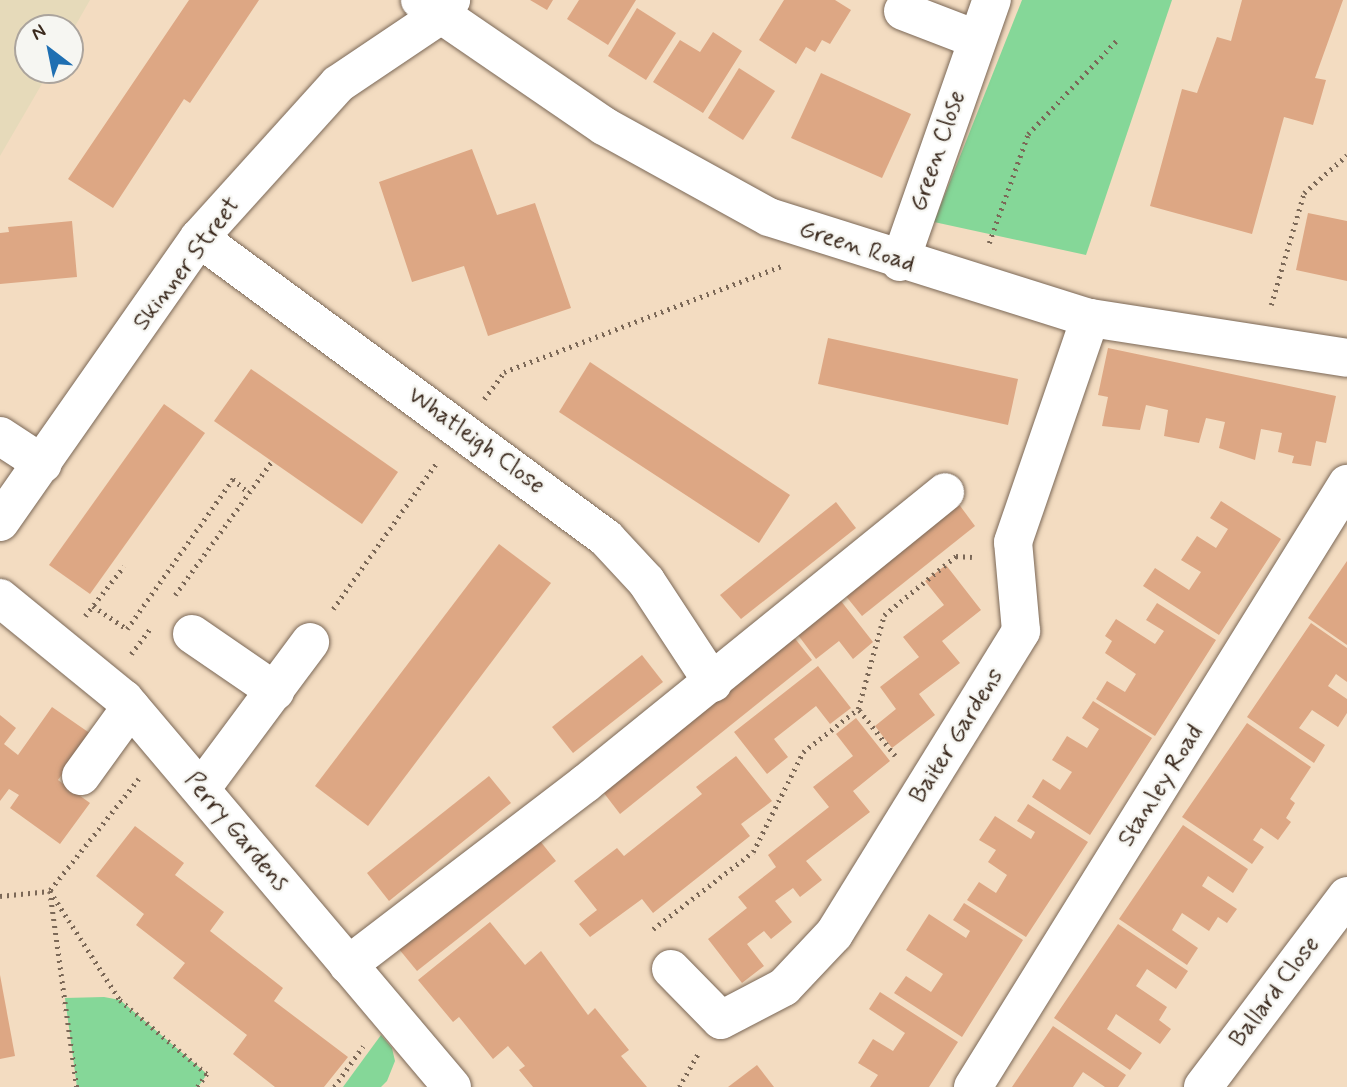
<!DOCTYPE html>
<style>
body{margin:0}
#map{position:relative;width:1347px;height:1087px;overflow:hidden;background:#f3dcc1;font-family:Mynerve,sans-serif}
div>[style]{position:absolute}
.built>*{inset:0;background:#e6daba}
.green>*{inset:0;background:#85d798}
.building>*{inset:0;background:#dda784}
.path>*{height:4.5px;margin-top:-2.25px;transform-origin:0;background:repeating-linear-gradient(90deg,#7b6857 0 2px,transparent 0 7px)}
.roads{filter:drop-shadow(0 0 2px #7b6857) drop-shadow(0 0 2px #7b6857)}
.minor>*{height:38px;margin:-19px;padding:0 19px;transform-origin:19px;border-radius:19px;background:#fff}
span{translate:-50% -50%;white-space:nowrap;text-align:center;line-height:1.15;-webkit-text-stroke:5px #f6f6f2;paint-order:stroke}
.street-label{font-size:24px;color:#3b2a1e}
.north{position:absolute;left:14px;top:14px;width:70px;height:70px;box-sizing:border-box;background:#f6f6f2;border:2px solid #aba49d;border-radius:50%;rotate:328deg;font-size:19px;font-weight:700;line-height:28px;text-align:center;color:#3b2a1e}
.north::after{content:'';display:block;margin:auto;width:24px;height:32px;background:#1f6fb2;clip-path:polygon(50% 0,100% 100%,50% 72%,0 100%)}
</style>
<div id="map">
<div class="built">
<i style="clip-path:polygon(0 0,90px 0,70px 35px,70px 28px,28px 28px,28px 70px,50px 70px,0 156px)"></i>
</div>
<div class="green">
<i style="clip-path:polygon(1022px 0,1172px 0,1086px 255px,934px 222px)"></i>
<i style="clip-path:polygon(104px 997px,120px 1000px,207px 1074px,198px 1087px,77px 1087px,65px 998px)"></i>
<i style="clip-path:polygon(381px 1035px,392px 1048px,395px 1061px,387px 1081px,381px 1087px,343px 1087px)"></i>
</div>
<div class="building">
<i style="clip-path:polygon(189px 0,259px 0,190px 103px,184px 99px,113px 208px,68px 179px)"></i>
<i style="clip-path:polygon(530px 0,553px 0,547px 10px)"></i>
<i style="clip-path:polygon(579px 0,636px 0,608px 45px,567px 19px)"></i>
<i style="clip-path:polygon(784px 0,835px 0,851px 10px,830px 44px,822px 40px,815px 52px,806px 47px,796px 64px,759px 40px)"></i>
<i style="clip-path:polygon(1242px 0,1343px 0,1315px 78px,1326px 80px,1313px 125px,1284px 117px,1252px 234px,1150px 206px,1182px 89px,1197px 93px,1217px 37px,1231px 41px)"></i>
<i style="clip-path:polygon(637px 8px,676px 33px,646px 80px,608px 56px)"></i>
<i style="clip-path:polygon(713px 32px,742px 51px,703px 113px,653px 82px,680px 40px,700px 52px)"></i>
<i style="clip-path:polygon(739px 68px,775px 91px,743px 140px,708px 118px)"></i>
<i style="clip-path:polygon(821px 73px,911px 114px,882px 178px,791px 138px)"></i>
<i style="clip-path:polygon(472px 149px,497px 215px,535px 203px,571px 308px,488px 336px,464px 266px,412px 282px,379px 182px)"></i>
<i style="clip-path:polygon(1308px 213px,1347px 221px,1347px 281px,1296px 270px)"></i>
<i style="clip-path:polygon(72px 221px,77px 277px,0 284px,0 233px,9px 232px,8px 227px)"></i>
<i style="clip-path:polygon(828px 338px,1018px 379px,1008px 425px,818px 384px)"></i>
<i style="clip-path:polygon(1108px 348px,1336px 396px,1326px 443px,1316px 441px,1311px 466px,1292px 463px,1294px 456px,1278px 452px,1282px 433px,1261px 429px,1255px 460px,1219px 448px,1225px 422px,1206px 418px,1199px 443px,1164px 436px,1168px 410px,1146px 405px,1140px 430px,1102px 426px,1108px 397px,1098px 395px)"></i>
<i style="clip-path:polygon(590px 362px,790px 495px,759px 543px,559px 412px)"></i>
<i style="clip-path:polygon(251px 369px,398px 472px,362px 524px,214px 421px)"></i>
<i style="clip-path:polygon(164px 404px,205px 433px,90px 594px,49px 565px)"></i>
<i style="clip-path:polygon(955px 499px,975px 526px,862px 616px,841px 590px)"></i>
<i style="clip-path:polygon(1221px 501px,1281px 539px,1219px 635px,1143px 586px,1155px 568px,1189px 590px,1201px 572px,1181px 560px,1197px 536px,1216px 548px,1228px 529px,1210px 518px)"></i>
<i style="clip-path:polygon(836px 502px,856px 528px,741px 619px,720px 595px)"></i>
<i style="clip-path:polygon(499px 544px,551px 583px,368px 826px,315px 786px)"></i>
<i style="clip-path:polygon(1347px 561px,1347px 645px,1308px 618px)"></i>
<i style="clip-path:polygon(946px 565px,981px 610px,942px 641px,960px 663px,919px 694px,935px 715px,892px 748px,875px 726px,896px 709px,880px 687px,919px 657px,903px 637px,944px 605px,925px 581px)"></i>
<i style="clip-path:polygon(841px 601px,873px 642px,853px 659px,839px 641px,816px 659px,798px 635px)"></i>
<i style="clip-path:polygon(1157px 603px,1216px 640px,1155px 736px,1096px 699px,1107px 681px,1125px 692px,1136px 674px,1105px 653px,1112px 641px,1105px 636px,1116px 619px,1155px 644px,1164px 631px,1146px 620px)"></i>
<i style="clip-path:polygon(1311px 623px,1347px 648px,1347px 682px,1336px 674px,1328px 686px,1347px 699px,1347px 713px,1338px 727px,1312px 710px,1299px 728px,1325px 745px,1314px 763px,1247px 717px)"></i>
<i style="clip-path:polygon(789px 631px,812px 660px,620px 814px,597px 784px)"></i>
<i style="clip-path:polygon(642px 655px,663px 682px,573px 753px,552px 727px)"></i>
<i style="clip-path:polygon(818px 666px,851px 708px,830px 724px,816px 706px,774px 739px,788px 757px,767px 774px,734px 732px)"></i>
<i style="clip-path:polygon(1093px 701px,1152px 738px,1090px 835px,1032px 797px,1043px 779px,1060px 790px,1072px 772px,1052px 760px,1067px 736px,1087px 748px,1099px 729px,1082px 718px)"></i>
<i style="clip-path:polygon(52px 707px,91px 734px,58px 780px,90px 803px,60px 844px,10px 808px,19px 795px,9px 789px,0 801px,0 715px,16px 728px,4px 744px,18px 755px)"></i>
<i style="clip-path:polygon(856px 718px,890px 761px,853px 791px,870px 812px,806px 861px,822px 880px,800px 897px,793px 888px,775px 901px,792px 922px,771px 939px,764px 931px,747px 944px,764px 966px,742px 983px,708px 939px,747px 908px,738px 897px,776px 867px,768px 855px,829px 807px,813px 787px,853px 756px,836px 734px)"></i>
<i style="clip-path:polygon(1247px 723px,1311px 767px,1290px 799px,1295px 803px,1286px 818px,1291px 822px,1278px 840px,1261px 828px,1253px 840px,1264px 847px,1252px 864px,1182px 817px)"></i>
<i style="clip-path:polygon(736px 756px,772px 801px,741px 824px,750px 836px,653px 913px,642px 899px,590px 937px,579px 924px,597px 910px,574px 881px,617px 848px,624px 856px,702px 794px,696px 787px)"></i>
<i style="clip-path:polygon(489px 776px,511px 803px,389px 901px,367px 873px)"></i>
<i style="clip-path:polygon(1028px 804px,1088px 842px,1026px 937px,967px 900px,979px 882px,996px 893px,1007px 875px,988px 862px,996px 850px,979px 840px,995px 816px,1031px 839px,1035px 832px,1017px 821px)"></i>
<i style="clip-path:polygon(1183px 825px,1248px 869px,1233px 893px,1208px 876px,1202px 886px,1237px 909px,1227px 923px,1218px 917px,1209px 931px,1182px 913px,1172px 930px,1198px 948px,1187px 965px,1119px 919px)"></i>
<i style="clip-path:polygon(135px 826px,184px 863px,175px 875px,224px 912px,210px 931px,283px 988px,274px 1001px,348px 1057px,324px 1087px,275px 1087px,233px 1054px,247px 1035px,173px 978px,185px 963px,136px 925px,144px 914px,96px 876px)"></i>
<i style="clip-path:polygon(533px 832px,556px 861px,417px 971px,394px 943px)"></i>
<i style="clip-path:polygon(964px 903px,1023px 940px,962px 1037px,894px 993px,906px 976px,931px 992px,943px 974px,906px 950px,929px 914px,966px 938px,970px 931px,953px 920px)"></i>
<i style="clip-path:polygon(490px 922px,525px 965px,541px 951px,588px 1015px,595px 1008px,629px 1050px,621px 1056px,647px 1087px,533px 1087px,519px 1070px,525px 1066px,508px 1046px,493px 1059px,459px 1017px,453px 1022px,418px 980px)"></i>
<i style="clip-path:polygon(1118px 924px,1188px 971px,1176px 989px,1147px 969px,1136px 986px,1167px 1007px,1159px 1020px,1171px 1029px,1160px 1044px,1116px 1014px,1107px 1029px,1142px 1053px,1130px 1070px,1054px 1018px)"></i>
<i style="clip-path:polygon(0 975px,15px 1056px,0 1059px)"></i>
<i style="clip-path:polygon(880px 992px,958px 1042px,929px 1087px,870px 1087px,878px 1075px,858px 1063px,873px 1039px,893px 1051px,905px 1033px,869px 1009px)"></i>
<i style="clip-path:polygon(1053px 1026px,1126px 1075px,1118px 1087px,1105px 1087px,1083px 1072px,1073px 1087px,1012px 1087px)"></i>
<i style="clip-path:polygon(757px 1065px,774px 1087px,728px 1087px)"></i>
</div>
<div class="path">
<i style="left:989px;top:243px;width:116px;rotate:-70.3deg"></i>
<i style="left:1028px;top:134px;width:128px;rotate:-46.6deg"></i>
<i style="left:1271px;top:305px;width:117px;rotate:-73.6deg"></i>
<i style="left:1304px;top:193px;width:57px;rotate:-41.5deg"></i>
<i style="left:484px;top:399px;width:34px;rotate:-53deg"></i>
<i style="left:504px;top:372px;width:300px;rotate:-20.9deg"></i>
<i style="left:175px;top:595px;width:165px;rotate:-54.1deg"></i>
<i style="left:93px;top:606px;width:41px;rotate:34.1deg"></i>
<i style="left:127px;top:629px;width:184px;rotate:-54.8deg"></i>
<i style="left:233px;top:479px;width:20px;rotate:41deg"></i>
<i style="left:333px;top:609px;width:180px;rotate:-54.7deg"></i>
<i style="left:85px;top:616px;width:63px;rotate:-52deg"></i>
<i style="left:131px;top:654px;width:34px;rotate:-53deg"></i>
<i style="left:895px;top:756px;width:60px;rotate:-128.2deg"></i>
<i style="left:858px;top:709px;width:98px;rotate:-74.5deg"></i>
<i style="left:884px;top:615px;width:93px;rotate:-39.3deg"></i>
<i style="left:956px;top:556px;width:16px;rotate:4deg"></i>
<i style="left:139px;top:779px;width:143px;rotate:128.5deg"></i>
<i style="left:50px;top:891px;width:130px;rotate:57.3deg"></i>
<i style="left:120px;top:1000px;width:114px;rotate:40.4deg"></i>
<i style="left:207px;top:1074px;width:16px;rotate:125deg"></i>
<i style="left:0;top:896px;width:50px;rotate:-5.7deg"></i>
<i style="left:50px;top:891px;width:198px;rotate:82.2deg"></i>
<i style="left:653px;top:929px;width:126px;rotate:-37.6deg"></i>
<i style="left:753px;top:852px;width:112px;rotate:-63.4deg"></i>
<i style="left:803px;top:752px;width:70px;rotate:-38deg"></i>
<i style="left:334px;top:1087px;width:50px;rotate:-54.7deg"></i>
<i style="left:679px;top:1087px;width:40px;rotate:-60.3deg"></i>
</div>
<div class="roads">
<div class="minor">
<i style="left:420px;top:0;width:223px;rotate:34.4deg"></i>
<i style="left:604px;top:126px;width:188px;rotate:28.9deg"></i>
<i style="left:769px;top:217px;width:337px;rotate:17.5deg"></i>
<i style="left:1090px;top:318px;width:260px;rotate:8.8deg"></i>
<i style="left:903px;top:11px;width:78px;rotate:21deg"></i>
<i style="left:199px;top:238px;width:506px;rotate:36.39deg"></i>
<i style="left:606px;top:538px;width:59px;rotate:47.1deg"></i>
<i style="left:646px;top:581px;width:122px;rotate:56.7deg"></i>
<i style="left:900px;top:262px;width:278px;rotate:-70.7deg"></i>
<i style="left:0;top:436px;width:51px;rotate:33.1deg"></i>
<i style="left:0;top:522px;width:347px;rotate:-55deg"></i>
<i style="left:199px;top:238px;width:207px;rotate:-47.9deg"></i>
<i style="left:338px;top:84px;width:125px;rotate:-33.9deg"></i>
<i style="left:442px;top:14px;width:17px;rotate:-57deg"></i>
<i style="left:0;top:598px;width:160px;rotate:39.2deg"></i>
<i style="left:124px;top:699px;width:508px;rotate:49.79deg"></i>
<i style="left:192px;top:634px;width:101px;rotate:34.5deg"></i>
<i style="left:81px;top:776px;width:85px;rotate:-54.1deg"></i>
<i style="left:201px;top:789px;width:183px;rotate:-53.4deg"></i>
<i style="left:348px;top:965px;width:300px;rotate:-37.4deg"></i>
<i style="left:586px;top:783px;width:462px;rotate:-39deg"></i>
<i style="left:671px;top:969px;width:71px;rotate:45.6deg"></i>
<i style="left:721px;top:1020px;width:71px;rotate:-27.6deg"></i>
<i style="left:784px;top:987px;width:73px;rotate:-46.7deg"></i>
<i style="left:834px;top:934px;width:356px;rotate:-58.3deg"></i>
<i style="left:1021px;top:631px;width:89px;rotate:-95.1deg"></i>
<i style="left:1013px;top:542px;width:237px;rotate:-71deg"></i>
<i style="left:973px;top:1087px;width:710px;rotate:-58.19deg"></i>
<i style="left:1203px;top:1087px;width:239px;rotate:-53deg"></i>
</div>
</div>
<div class="street-label">
<span style="left:938px;top:151px;rotate:-71deg">Green Close</span>
<span style="left:857px;top:247px;rotate:18deg">Green Road</span>
<span style="left:187px;top:264px;rotate:-53deg">Skinner Street</span>
<span style="left:476px;top:441px;rotate:36deg">Whatleigh Close</span>
<span style="left:957px;top:736px;rotate:-58deg">Baiter Gardens</span>
<span style="left:1161px;top:786px;rotate:-58deg">Stanley Road</span>
<span style="left:236px;top:832px;rotate:50deg">Perry Gardens</span>
<span style="left:1275px;top:992px;rotate:-53deg">Ballard Close</span>
</div>
<div class="north">N</div>
</div>
